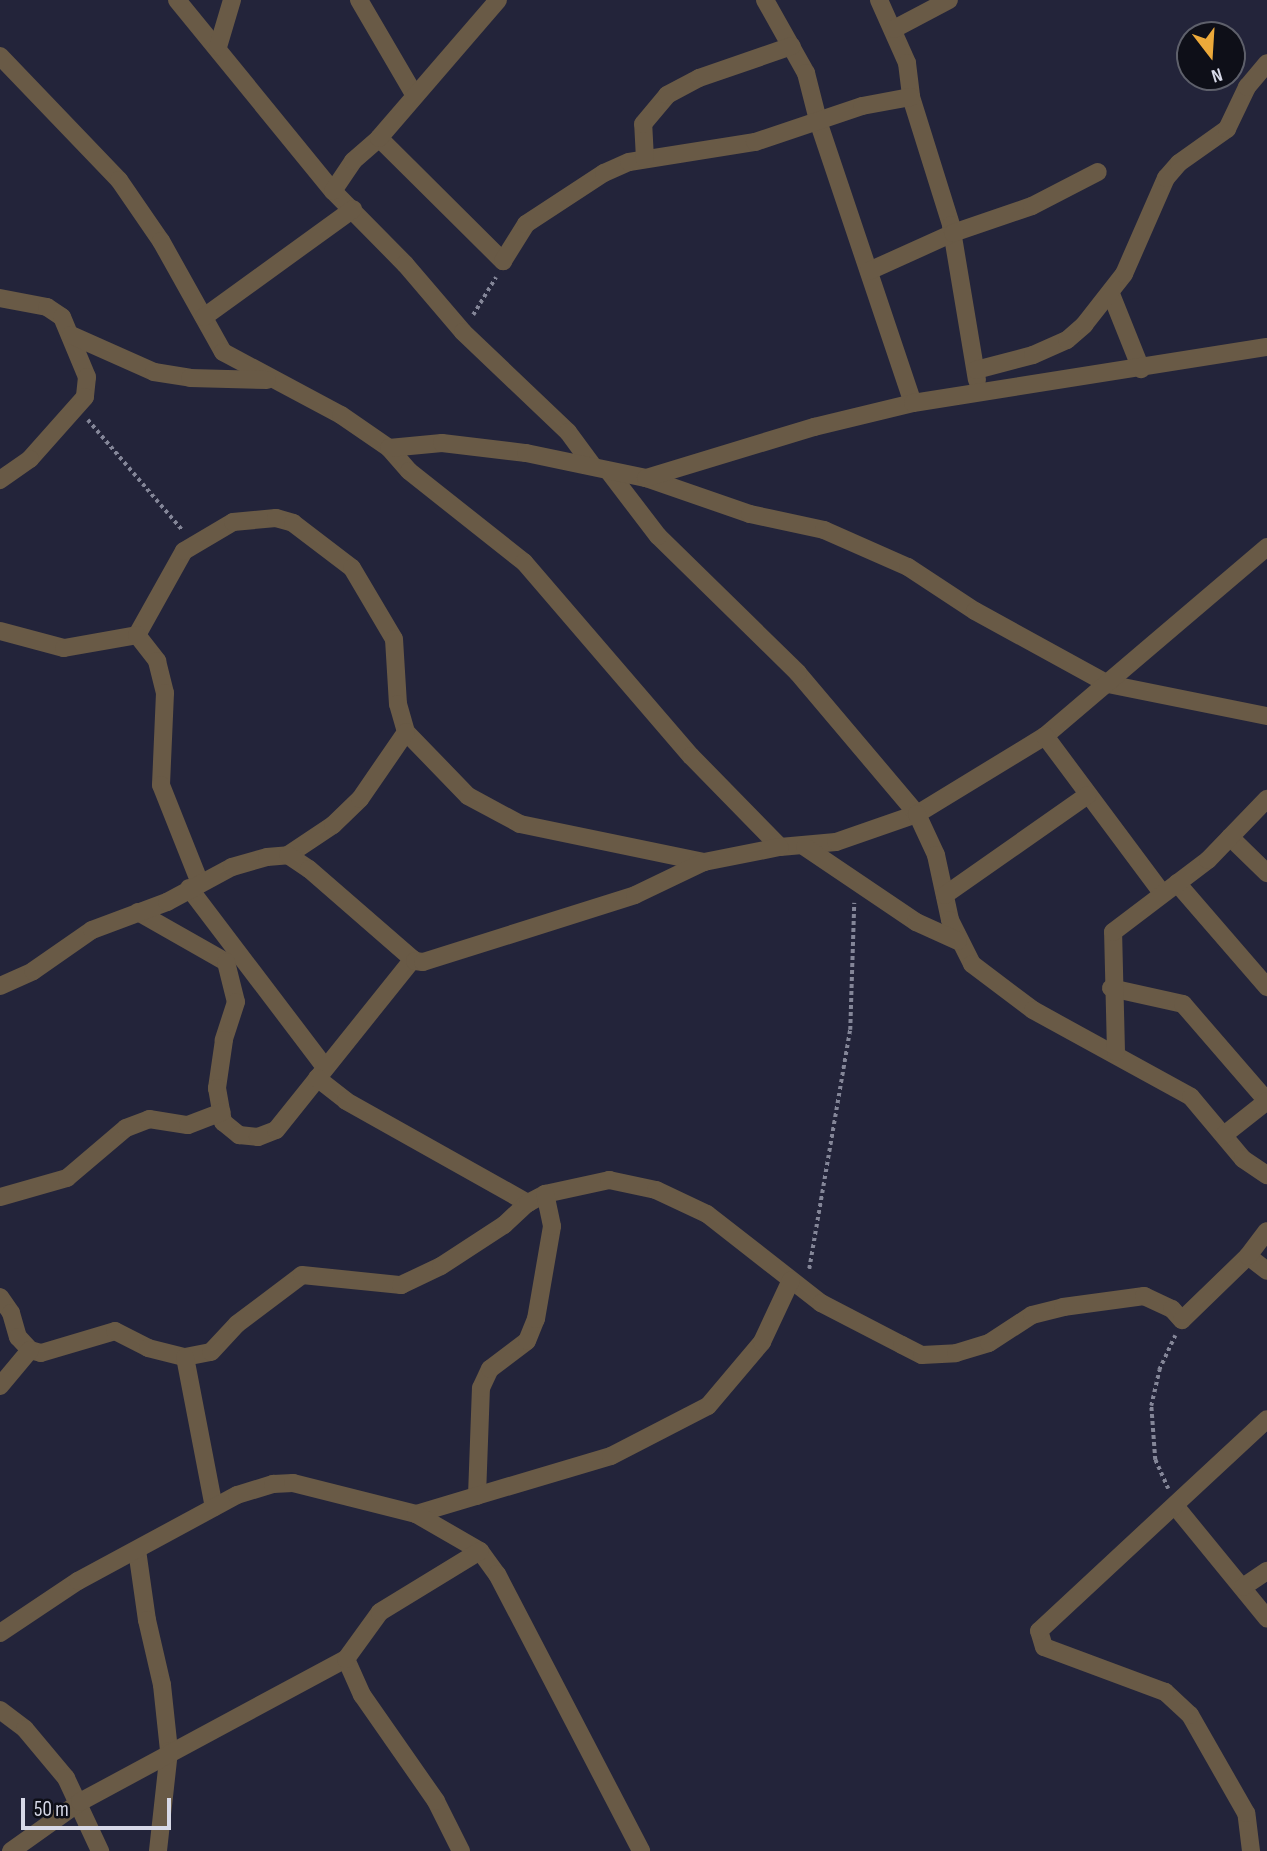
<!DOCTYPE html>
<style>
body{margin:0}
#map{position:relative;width:1267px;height:1851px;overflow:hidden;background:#23243a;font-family:"Sofia Sans Condensed",sans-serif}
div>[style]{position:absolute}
.path>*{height:3.5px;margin-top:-1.75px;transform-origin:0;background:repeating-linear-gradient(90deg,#848698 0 3.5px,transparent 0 7px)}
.minor>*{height:18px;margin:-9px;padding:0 9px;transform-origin:9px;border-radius:9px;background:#695a46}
span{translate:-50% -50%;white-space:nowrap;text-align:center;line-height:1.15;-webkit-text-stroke:5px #0e0f18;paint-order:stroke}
.north{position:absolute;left:1176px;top:21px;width:70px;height:70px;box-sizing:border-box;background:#0e0f18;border:2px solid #5e606b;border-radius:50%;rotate:163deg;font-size:19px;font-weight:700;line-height:28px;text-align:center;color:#d7d9e8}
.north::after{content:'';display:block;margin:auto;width:24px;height:32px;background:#eca93a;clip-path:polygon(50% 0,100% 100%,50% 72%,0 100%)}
.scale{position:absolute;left:21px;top:1798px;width:150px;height:32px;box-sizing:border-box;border:4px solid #d7d9e8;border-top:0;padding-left:9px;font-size:21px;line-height:24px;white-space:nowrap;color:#d7d9e8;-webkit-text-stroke:5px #0e0f18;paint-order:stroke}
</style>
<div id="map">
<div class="path">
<i style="left:473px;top:315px;width:44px;rotate:-58.8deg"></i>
<i style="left:88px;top:420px;width:146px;rotate:49.4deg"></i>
<i style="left:809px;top:1269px;width:242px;rotate:-80.3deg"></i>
<i style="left:850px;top:1030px;width:127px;rotate:-88.2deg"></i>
<i style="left:1168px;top:1489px;width:32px;rotate:-114deg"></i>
<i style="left:1155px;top:1460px;width:54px;rotate:-94.2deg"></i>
<i style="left:1151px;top:1406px;width:37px;rotate:-77deg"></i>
<i style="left:1159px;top:1370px;width:38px;rotate:-65deg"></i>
</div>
<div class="minor">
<i style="left:177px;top:0;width:247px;rotate:50.8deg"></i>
<i style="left:333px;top:191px;width:103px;rotate:45.4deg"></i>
<i style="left:405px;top:264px;width:89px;rotate:49.5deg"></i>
<i style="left:463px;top:332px;width:145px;rotate:43.6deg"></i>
<i style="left:568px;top:432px;width:42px;rotate:53.7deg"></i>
<i style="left:359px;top:0;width:111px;rotate:59.7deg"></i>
<i style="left:765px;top:0;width:84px;rotate:60.7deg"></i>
<i style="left:806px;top:73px;width:53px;rotate:75.7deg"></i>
<i style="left:819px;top:124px;width:294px;rotate:71.4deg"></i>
<i style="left:879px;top:0;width:69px;rotate:66deg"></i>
<i style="left:907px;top:63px;width:34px;rotate:83deg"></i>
<i style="left:911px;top:97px;width:134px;rotate:72.6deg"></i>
<i style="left:951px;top:225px;width:157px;rotate:80.5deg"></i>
<i style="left:894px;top:29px;width:62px;rotate:-27.8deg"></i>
<i style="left:218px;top:47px;width:49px;rotate:-73.4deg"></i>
<i style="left:0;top:56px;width:172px;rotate:46.2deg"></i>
<i style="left:119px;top:180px;width:74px;rotate:55.5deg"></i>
<i style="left:161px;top:241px;width:127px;rotate:60.8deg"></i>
<i style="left:223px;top:352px;width:134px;rotate:28.1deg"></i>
<i style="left:341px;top:415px;width:58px;rotate:34.5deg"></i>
<i style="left:389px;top:448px;width:30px;rotate:49deg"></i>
<i style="left:409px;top:471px;width:147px;rotate:38.4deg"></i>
<i style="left:524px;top:562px;width:256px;rotate:49.3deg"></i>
<i style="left:691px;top:756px;width:127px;rotate:45.6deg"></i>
<i style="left:780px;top:847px;width:56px;rotate:-5.1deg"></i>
<i style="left:836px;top:842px;width:86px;rotate:-19.1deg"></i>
<i style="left:917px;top:814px;width:185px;rotate:-130.2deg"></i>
<i style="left:798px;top:673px;width:196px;rotate:-135.6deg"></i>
<i style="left:658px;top:536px;width:81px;rotate:-127.4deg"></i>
<i style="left:379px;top:138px;width:175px;rotate:44.8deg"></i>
<i style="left:503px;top:261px;width:44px;rotate:-58.1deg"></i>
<i style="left:526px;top:224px;width:93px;rotate:-33.2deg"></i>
<i style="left:604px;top:173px;width:27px;rotate:-24deg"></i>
<i style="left:629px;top:162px;width:128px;rotate:-9deg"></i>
<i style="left:755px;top:142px;width:113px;rotate:-18.6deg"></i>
<i style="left:862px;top:106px;width:50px;rotate:-10.4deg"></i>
<i style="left:645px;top:159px;width:35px;rotate:-93deg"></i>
<i style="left:643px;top:124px;width:38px;rotate:-50deg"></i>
<i style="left:667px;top:95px;width:36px;rotate:-28deg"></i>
<i style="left:699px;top:78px;width:98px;rotate:-19deg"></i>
<i style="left:333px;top:191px;width:36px;rotate:-56deg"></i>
<i style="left:353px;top:161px;width:35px;rotate:-41deg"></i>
<i style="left:379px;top:138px;width:182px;rotate:-49.2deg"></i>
<i style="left:869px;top:271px;width:92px;rotate:-24.3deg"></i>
<i style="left:953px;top:233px;width:83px;rotate:-18.9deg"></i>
<i style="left:1032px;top:206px;width:74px;rotate:-27.3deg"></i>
<i style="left:1111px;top:294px;width:81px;rotate:68.2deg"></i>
<i style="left:0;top:298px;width:48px;rotate:10.8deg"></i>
<i style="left:47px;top:307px;width:18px;rotate:34deg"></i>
<i style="left:62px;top:317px;width:65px;rotate:67.4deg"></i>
<i style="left:87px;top:377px;width:20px;rotate:96deg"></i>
<i style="left:85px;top:397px;width:83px;rotate:131.6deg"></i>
<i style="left:30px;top:459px;width:37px;rotate:145deg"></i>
<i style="left:204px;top:317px;width:184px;rotate:-35.9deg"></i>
<i style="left:71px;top:335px;width:91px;rotate:24deg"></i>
<i style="left:154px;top:372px;width:36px;rotate:9deg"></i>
<i style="left:190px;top:378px;width:77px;rotate:1.5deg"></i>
<i style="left:976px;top:370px;width:59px;rotate:-14.7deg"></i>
<i style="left:1033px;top:355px;width:37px;rotate:-24deg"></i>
<i style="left:1067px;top:340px;width:23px;rotate:-41deg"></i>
<i style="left:1084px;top:325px;width:65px;rotate:-51.9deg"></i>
<i style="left:1124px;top:274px;width:105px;rotate:-66.4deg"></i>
<i style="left:1166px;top:178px;width:20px;rotate:-49deg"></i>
<i style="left:1179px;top:163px;width:59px;rotate:-35.3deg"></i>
<i style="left:1227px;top:129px;width:47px;rotate:-64.5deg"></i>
<i style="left:1247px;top:87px;width:31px;rotate:-50deg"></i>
<i style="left:389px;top:448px;width:53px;rotate:-5.4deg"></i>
<i style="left:442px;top:443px;width:85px;rotate:6.8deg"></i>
<i style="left:526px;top:453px;width:123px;rotate:11.8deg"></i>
<i style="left:646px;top:478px;width:110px;rotate:19.1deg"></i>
<i style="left:750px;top:514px;width:76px;rotate:12.2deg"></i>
<i style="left:824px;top:530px;width:92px;rotate:23.8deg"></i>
<i style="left:908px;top:567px;width:80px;rotate:33.3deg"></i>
<i style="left:975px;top:611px;width:152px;rotate:28.8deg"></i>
<i style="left:1108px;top:684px;width:162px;rotate:11.4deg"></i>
<i style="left:646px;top:478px;width:176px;rotate:-16.9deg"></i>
<i style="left:814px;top:427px;width:102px;rotate:-13.6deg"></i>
<i style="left:913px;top:403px;width:358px;rotate:-9deg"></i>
<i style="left:1267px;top:547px;width:292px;rotate:139.6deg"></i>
<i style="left:1045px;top:736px;width:150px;rotate:148.6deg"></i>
<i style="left:917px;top:814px;width:45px;rotate:65.1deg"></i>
<i style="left:936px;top:855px;width:66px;rotate:77.8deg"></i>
<i style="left:950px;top:920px;width:49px;rotate:63.4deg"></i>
<i style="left:972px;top:964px;width:76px;rotate:37deg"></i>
<i style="left:1033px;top:1010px;width:180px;rotate:28.8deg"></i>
<i style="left:1191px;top:1097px;width:81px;rotate:50deg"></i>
<i style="left:1243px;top:1159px;width:29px;rotate:34deg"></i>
<i style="left:0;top:631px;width:66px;rotate:14.9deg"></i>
<i style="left:64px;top:648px;width:74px;rotate:-10.1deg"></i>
<i style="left:137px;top:635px;width:96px;rotate:-60.8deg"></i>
<i style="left:184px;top:551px;width:57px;rotate:-30.6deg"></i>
<i style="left:233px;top:522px;width:43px;rotate:-5.3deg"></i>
<i style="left:276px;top:518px;width:18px;rotate:16deg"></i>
<i style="left:293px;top:523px;width:74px;rotate:37.3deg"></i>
<i style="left:352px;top:568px;width:82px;rotate:59.4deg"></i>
<i style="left:394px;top:639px;width:65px;rotate:86.5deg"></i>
<i style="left:398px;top:704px;width:29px;rotate:74deg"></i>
<i style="left:406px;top:732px;width:89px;rotate:45.9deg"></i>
<i style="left:468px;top:796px;width:59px;rotate:28.3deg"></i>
<i style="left:520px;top:824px;width:188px;rotate:11.7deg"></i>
<i style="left:704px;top:862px;width:77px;rotate:-11.2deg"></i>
<i style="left:137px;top:635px;width:33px;rotate:52deg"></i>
<i style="left:157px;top:661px;width:33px;rotate:76deg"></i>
<i style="left:165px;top:693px;width:92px;rotate:92.5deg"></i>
<i style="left:161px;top:785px;width:105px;rotate:68.3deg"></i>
<i style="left:1045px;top:736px;width:196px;rotate:53.3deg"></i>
<i style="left:1230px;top:837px;width:52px;rotate:44.2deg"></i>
<i style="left:805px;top:847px;width:134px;rotate:34deg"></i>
<i style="left:916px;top:922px;width:46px;rotate:24.3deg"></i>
<i style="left:288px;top:855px;width:54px;rotate:-33.7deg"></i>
<i style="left:333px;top:825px;width:37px;rotate:-44deg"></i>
<i style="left:360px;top:799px;width:81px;rotate:-55.5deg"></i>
<i style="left:1177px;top:883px;width:138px;rotate:49.1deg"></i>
<i style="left:189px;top:888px;width:225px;rotate:52.8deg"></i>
<i style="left:945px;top:895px;width:174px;rotate:-35deg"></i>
<i style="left:138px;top:912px;width:101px;rotate:29.6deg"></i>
<i style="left:226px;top:962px;width:41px;rotate:76deg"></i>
<i style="left:236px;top:1002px;width:40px;rotate:108deg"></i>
<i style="left:224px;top:1040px;width:49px;rotate:98.3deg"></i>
<i style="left:217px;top:1088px;width:35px;rotate:80deg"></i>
<i style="left:223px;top:1122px;width:21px;rotate:39deg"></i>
<i style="left:239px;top:1135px;width:19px;rotate:6deg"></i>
<i style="left:258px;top:1137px;width:19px;rotate:-21deg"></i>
<i style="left:276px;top:1130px;width:219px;rotate:-51.3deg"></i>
<i style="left:0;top:986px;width:36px;rotate:-24deg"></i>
<i style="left:33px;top:971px;width:72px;rotate:-34.8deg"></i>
<i style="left:92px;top:930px;width:80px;rotate:-20.5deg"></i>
<i style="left:167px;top:902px;width:74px;rotate:-28.3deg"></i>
<i style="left:232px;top:867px;width:36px;rotate:-16deg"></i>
<i style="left:267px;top:857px;width:21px;rotate:-5deg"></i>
<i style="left:288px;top:855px;width:25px;rotate:34deg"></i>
<i style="left:309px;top:869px;width:140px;rotate:41deg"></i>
<i style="left:415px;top:961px;width:8px;rotate:7deg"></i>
<i style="left:423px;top:962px;width:222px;rotate:-17.5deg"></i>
<i style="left:635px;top:895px;width:76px;rotate:-25.6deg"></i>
<i style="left:1111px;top:988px;width:74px;rotate:12.5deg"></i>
<i style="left:1183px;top:1004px;width:128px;rotate:49.1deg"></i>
<i style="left:1116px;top:1052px;width:120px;rotate:-91.4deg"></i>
<i style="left:1113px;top:932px;width:119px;rotate:-37.2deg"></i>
<i style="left:1208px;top:860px;width:85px;rotate:-46deg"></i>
<i style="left:317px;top:1078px;width:37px;rotate:38deg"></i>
<i style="left:346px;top:1101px;width:209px;rotate:29.3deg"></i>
<i style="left:1224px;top:1135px;width:55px;rotate:-38.3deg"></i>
<i style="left:0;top:1197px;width:70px;rotate:-15.8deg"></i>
<i style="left:67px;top:1178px;width:77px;rotate:-40.3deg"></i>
<i style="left:126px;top:1128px;width:25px;rotate:-21deg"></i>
<i style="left:149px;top:1119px;width:39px;rotate:9deg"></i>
<i style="left:188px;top:1125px;width:36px;rotate:-21deg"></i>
<i style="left:1248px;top:1256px;width:24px;rotate:38deg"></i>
<i style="left:0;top:1297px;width:19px;rotate:55deg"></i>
<i style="left:11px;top:1313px;width:25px;rotate:74deg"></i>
<i style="left:18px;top:1337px;width:18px;rotate:47deg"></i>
<i style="left:30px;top:1350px;width:11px;rotate:15deg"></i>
<i style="left:41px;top:1353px;width:77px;rotate:-16.6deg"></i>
<i style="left:115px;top:1331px;width:37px;rotate:27deg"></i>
<i style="left:148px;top:1348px;width:38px;rotate:14deg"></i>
<i style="left:185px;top:1357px;width:26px;rotate:-11deg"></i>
<i style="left:211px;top:1352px;width:38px;rotate:-47deg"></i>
<i style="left:237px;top:1324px;width:81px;rotate:-37deg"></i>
<i style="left:302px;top:1275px;width:100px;rotate:5.8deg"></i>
<i style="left:401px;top:1285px;width:44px;rotate:-25.4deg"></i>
<i style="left:441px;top:1266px;width:75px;rotate:-33.1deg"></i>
<i style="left:504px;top:1225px;width:33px;rotate:-43deg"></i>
<i style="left:528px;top:1203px;width:19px;rotate:-28deg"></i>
<i style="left:545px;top:1194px;width:66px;rotate:-12.3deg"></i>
<i style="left:609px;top:1180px;width:48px;rotate:12deg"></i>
<i style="left:656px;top:1190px;width:56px;rotate:25.2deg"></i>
<i style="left:707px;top:1214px;width:145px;rotate:38deg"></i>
<i style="left:821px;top:1303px;width:91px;rotate:27.4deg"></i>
<i style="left:902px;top:1345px;width:22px;rotate:27deg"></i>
<i style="left:922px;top:1355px;width:34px;rotate:-3deg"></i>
<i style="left:956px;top:1353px;width:34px;rotate:-17deg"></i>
<i style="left:989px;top:1343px;width:51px;rotate:-33.1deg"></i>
<i style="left:1032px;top:1315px;width:32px;rotate:-14deg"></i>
<i style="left:1063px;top:1307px;width:82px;rotate:-7.7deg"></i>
<i style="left:1144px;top:1296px;width:31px;rotate:25deg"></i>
<i style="left:1172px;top:1309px;width:15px;rotate:48deg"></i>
<i style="left:1182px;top:1320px;width:92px;rotate:-44.1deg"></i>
<i style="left:1248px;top:1256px;width:31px;rotate:-53deg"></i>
<i style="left:185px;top:1357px;width:153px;rotate:79.1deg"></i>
<i style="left:0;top:1386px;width:47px;rotate:-50.2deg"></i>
<i style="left:477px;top:1496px;width:108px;rotate:-87.9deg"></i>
<i style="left:481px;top:1388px;width:21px;rotate:-65deg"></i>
<i style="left:490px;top:1369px;width:46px;rotate:-37.1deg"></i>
<i style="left:527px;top:1341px;width:24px;rotate:-68deg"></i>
<i style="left:536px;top:1319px;width:94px;rotate:-80.2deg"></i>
<i style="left:552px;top:1226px;width:33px;rotate:-102deg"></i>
<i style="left:1176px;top:1507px;width:144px;rotate:50.7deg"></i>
<i style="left:416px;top:1514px;width:203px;rotate:-16.6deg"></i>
<i style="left:611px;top:1456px;width:109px;rotate:-27.3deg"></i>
<i style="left:708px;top:1406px;width:84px;rotate:-49.8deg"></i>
<i style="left:762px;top:1342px;width:68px;rotate:-64.9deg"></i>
<i style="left:137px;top:1550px;width:71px;rotate:81.9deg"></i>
<i style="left:147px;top:1620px;width:67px;rotate:77deg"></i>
<i style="left:162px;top:1685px;width:66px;rotate:83.9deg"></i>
<i style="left:169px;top:1751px;width:101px;rotate:96.3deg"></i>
<i style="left:1243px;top:1587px;width:29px;rotate:-34deg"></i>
<i style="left:0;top:1633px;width:94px;rotate:-33.7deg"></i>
<i style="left:78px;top:1581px;width:181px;rotate:-28.4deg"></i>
<i style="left:237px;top:1495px;width:38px;rotate:-17deg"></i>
<i style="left:273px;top:1484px;width:20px;rotate:-3deg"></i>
<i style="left:293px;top:1483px;width:127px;rotate:14.1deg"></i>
<i style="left:416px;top:1514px;width:74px;rotate:30deg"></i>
<i style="left:480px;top:1551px;width:29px;rotate:54deg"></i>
<i style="left:497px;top:1574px;width:312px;rotate:62.5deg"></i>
<i style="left:0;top:1710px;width:31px;rotate:37deg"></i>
<i style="left:25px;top:1729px;width:64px;rotate:50.1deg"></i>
<i style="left:66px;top:1778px;width:81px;rotate:65deg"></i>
<i style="left:11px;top:1851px;width:85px;rotate:-35.4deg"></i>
<i style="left:80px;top:1802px;width:302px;rotate:-28.3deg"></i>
<i style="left:461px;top:1851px;width:56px;rotate:-116.6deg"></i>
<i style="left:436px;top:1801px;width:129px;rotate:-124.9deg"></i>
<i style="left:362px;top:1695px;width:39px;rotate:-114deg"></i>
<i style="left:346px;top:1659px;width:58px;rotate:-54.1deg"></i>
<i style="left:380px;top:1612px;width:117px;rotate:-31.4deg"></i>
<i style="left:1251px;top:1851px;width:38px;rotate:-97deg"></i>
<i style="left:1246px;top:1813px;width:113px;rotate:-119.7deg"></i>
<i style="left:1190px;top:1715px;width:34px;rotate:-137deg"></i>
<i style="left:1165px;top:1692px;width:129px;rotate:-159.6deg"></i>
<i style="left:1044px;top:1647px;width:17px;rotate:-107deg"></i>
<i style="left:1039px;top:1631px;width:311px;rotate:-42.9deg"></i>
</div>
<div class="north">N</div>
<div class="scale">50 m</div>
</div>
